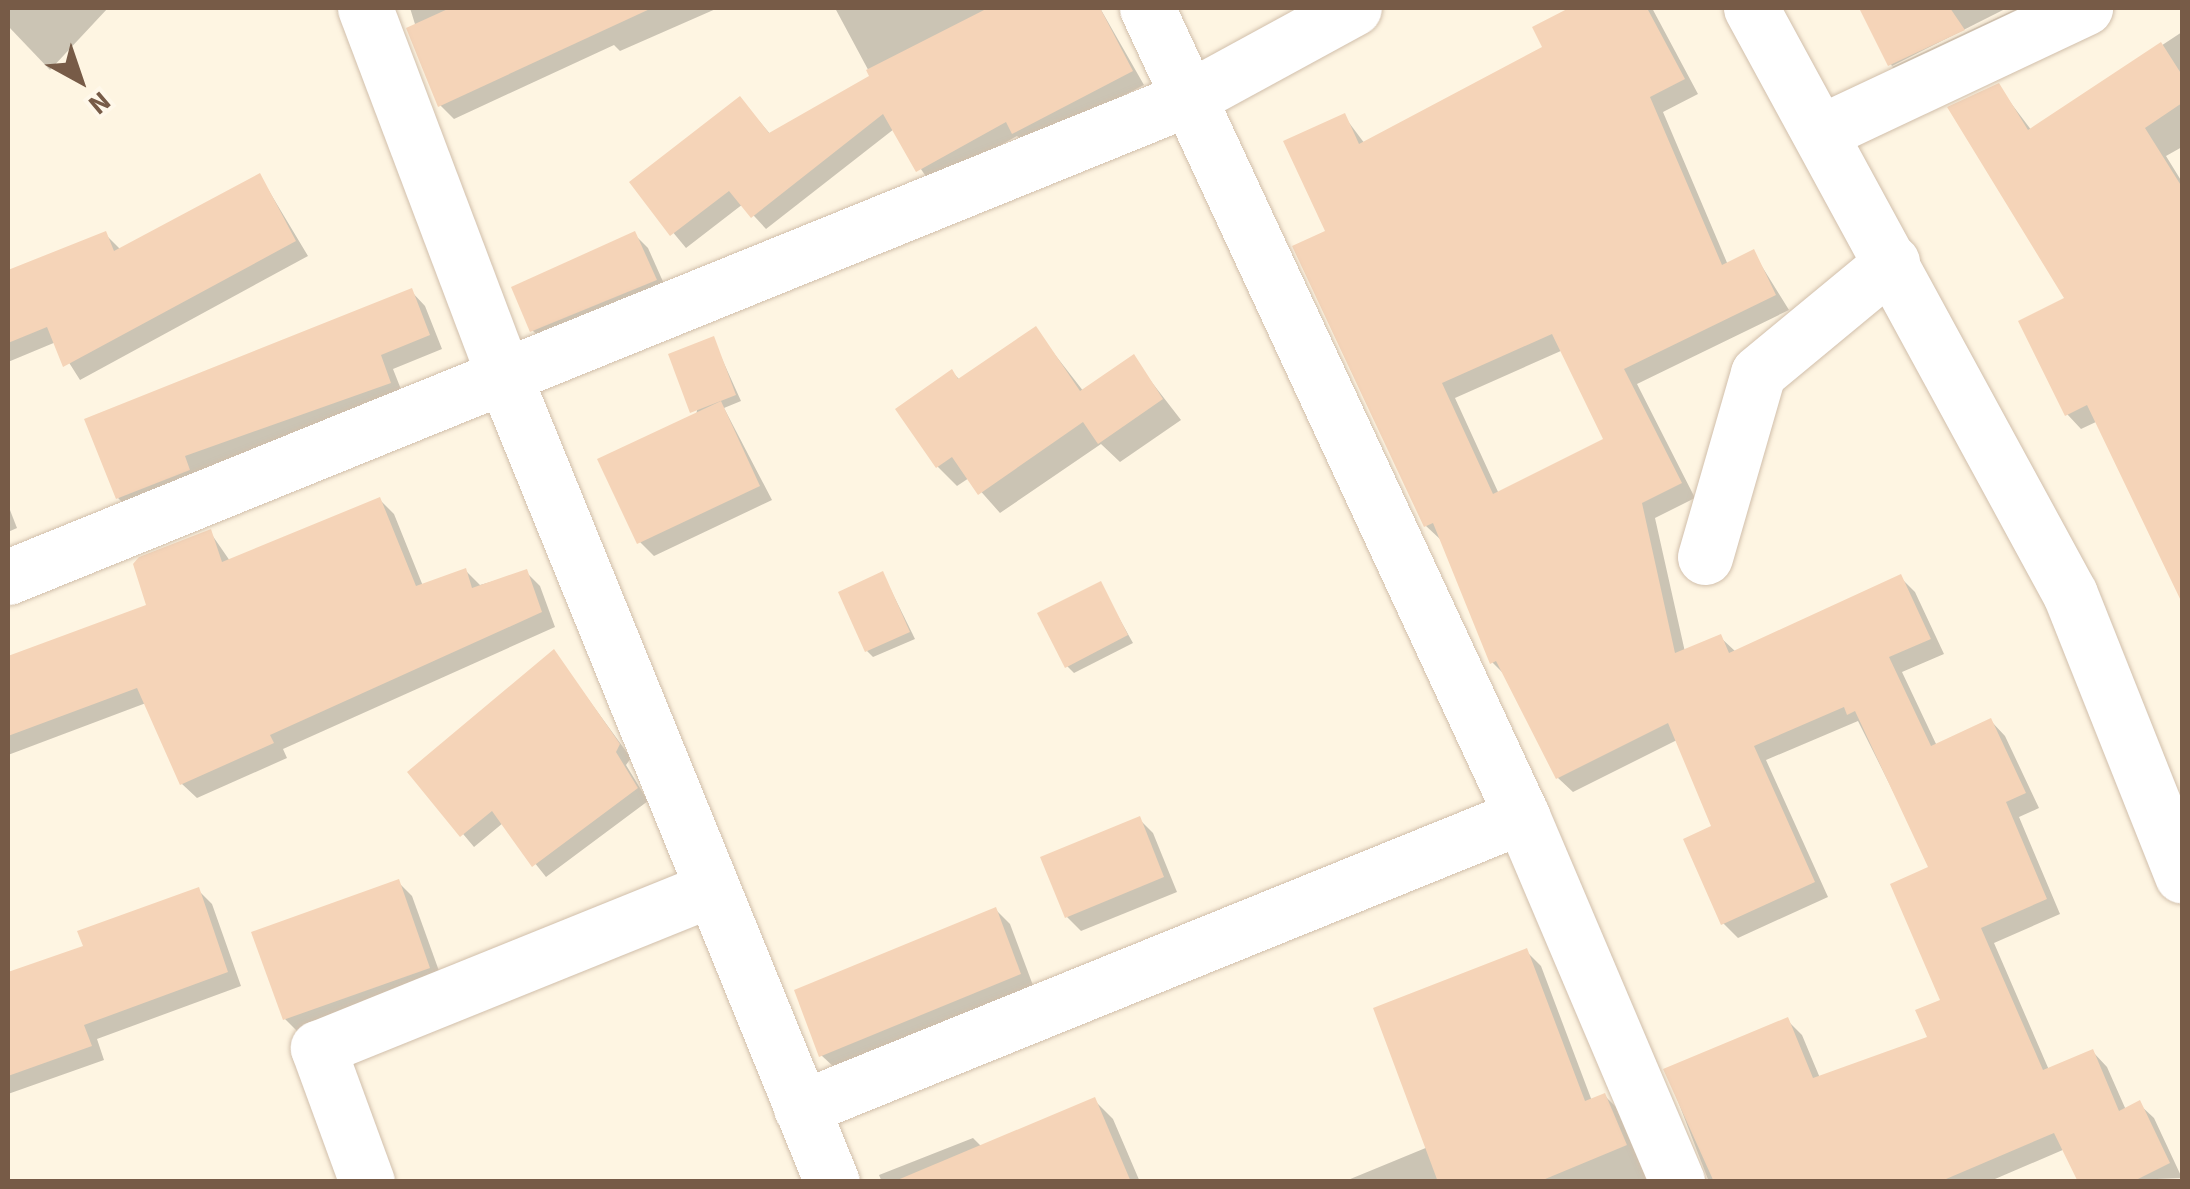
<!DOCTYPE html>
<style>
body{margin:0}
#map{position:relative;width:2190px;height:1189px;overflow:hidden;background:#fef5e2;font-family:"Source Sans 3",sans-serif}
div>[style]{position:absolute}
.shadow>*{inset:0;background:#0003}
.building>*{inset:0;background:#f5d4b8}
.roads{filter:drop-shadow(0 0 2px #d1bfab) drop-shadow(0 0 2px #d1bfab)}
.minor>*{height:55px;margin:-27.5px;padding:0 27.5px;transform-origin:27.5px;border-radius:27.5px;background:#fff}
span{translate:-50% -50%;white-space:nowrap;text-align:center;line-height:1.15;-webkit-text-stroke:9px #fff8ea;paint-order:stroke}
.frame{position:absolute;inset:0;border:10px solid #775b47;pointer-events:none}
.north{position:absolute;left:30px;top:30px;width:100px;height:100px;-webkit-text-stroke:8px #fff8ea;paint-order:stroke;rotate:140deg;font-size:28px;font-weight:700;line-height:40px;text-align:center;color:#775b47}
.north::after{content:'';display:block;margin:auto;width:35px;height:45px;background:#775b47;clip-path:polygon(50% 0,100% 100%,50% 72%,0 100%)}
</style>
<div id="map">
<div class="shadow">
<i style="clip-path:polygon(8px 8px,108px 8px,50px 70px,8px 26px)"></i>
<i style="clip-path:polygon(410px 8px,718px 8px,620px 51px,614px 45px,454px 119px,440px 105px)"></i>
<i style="clip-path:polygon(835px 8px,1073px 8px,1076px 14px,1100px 8px,1144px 85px,1027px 145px,1017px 136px,931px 184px,894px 129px,766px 229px,743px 204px,686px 248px,632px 183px,740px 99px,771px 135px,872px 77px)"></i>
<i style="clip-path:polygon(evenodd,1574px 8px,1652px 8px,1698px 94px,1663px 112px,1728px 265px,1753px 252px,1789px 310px,1637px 384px,1695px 498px,1655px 518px,1685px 652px,1720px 637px,1736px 652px,1900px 577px,1915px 592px,1944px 654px,1902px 672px,1937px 746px,1991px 721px,2005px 736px,2039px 808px,2019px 817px,2060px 914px,1994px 943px,2049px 1070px,2093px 1052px,2107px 1067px,2126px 1110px,2139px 1104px,2154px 1118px,2182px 1178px,2081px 1182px,2065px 1149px,1988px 1182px,1709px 1182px,1666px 1070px,1787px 1020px,1802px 1035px,1820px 1078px,1930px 1038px,1943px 1001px,1932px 869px,1858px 721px,1766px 760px,1828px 897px,1738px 938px,1723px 923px,1714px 828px,1677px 740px,1573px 792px,1558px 778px,1507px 677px,1492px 662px,1441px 540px,1426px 526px,1328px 232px,1344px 116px,1365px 144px,1546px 48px,1535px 28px,1574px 8px,1563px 350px,1606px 440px,1499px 494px,1455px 398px,1563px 350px)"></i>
<i style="clip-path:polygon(1894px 8px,2007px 8px,1892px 66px,1868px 21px)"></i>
<i style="clip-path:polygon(2018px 8px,2056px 8px,1904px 79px,1892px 67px)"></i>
<i style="clip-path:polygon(2182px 32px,2182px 147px,2166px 156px,2182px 182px,2179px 574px,2098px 421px,2081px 429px,2067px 414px,2067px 300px,1998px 86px,2032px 131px)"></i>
<i style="clip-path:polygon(260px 176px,308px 256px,80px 380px,56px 342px,8px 362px,8px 273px,105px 234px,121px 250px)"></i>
<i style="clip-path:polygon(634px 234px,648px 248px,669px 295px,547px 344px,532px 330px)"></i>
<i style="clip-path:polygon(411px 291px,425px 306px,442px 349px,393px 369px,404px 397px,132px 512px,118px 498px)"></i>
<i style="clip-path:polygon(1035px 329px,1084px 392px,1133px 358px,1181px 420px,1120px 462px,1101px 444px,1000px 513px,969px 478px,957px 486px,937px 466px,952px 372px,960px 380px)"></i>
<i style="clip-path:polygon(713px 339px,741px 401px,724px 408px,772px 500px,654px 556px,640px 542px,696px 415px)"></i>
<i style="clip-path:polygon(380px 500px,394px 514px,423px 586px,466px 571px,480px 585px,526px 572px,540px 586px,555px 627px,283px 749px,287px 758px,197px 798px,182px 784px,146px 703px,8px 755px,8px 659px,149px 606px,210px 532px,230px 561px)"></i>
<i style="clip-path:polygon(8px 505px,17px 528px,8px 532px)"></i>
<i style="clip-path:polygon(883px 574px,915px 639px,873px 657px,867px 651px)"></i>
<i style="clip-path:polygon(1100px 584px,1133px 643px,1074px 673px,1067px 666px)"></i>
<i style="clip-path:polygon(554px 652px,631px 758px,626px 765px,648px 801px,546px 877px,503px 823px,474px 847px,411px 772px)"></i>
<i style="clip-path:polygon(1139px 819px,1153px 833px,1177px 892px,1081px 931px,1067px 917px)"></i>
<i style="clip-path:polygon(398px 882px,412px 896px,443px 982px,299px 1033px,285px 1019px)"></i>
<i style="clip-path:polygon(198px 890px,212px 904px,241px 986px,97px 1039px,104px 1060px,8px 1094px,8px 975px,86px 948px)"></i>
<i style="clip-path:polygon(996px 910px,1010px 924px,1034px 988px,836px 1069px,821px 1055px)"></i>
<i style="clip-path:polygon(1526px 951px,1541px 966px,1592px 1101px,1605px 1096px,1619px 1110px,1650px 1182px,1343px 1182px,1428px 1147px)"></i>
<i style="clip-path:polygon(1094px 1100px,1113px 1119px,1140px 1182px,882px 1182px,879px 1175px,973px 1138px,982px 1147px)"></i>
</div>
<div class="building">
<i style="clip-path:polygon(450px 8px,652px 8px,438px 107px,406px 28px)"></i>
<i style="clip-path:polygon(988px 8px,1100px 8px,1133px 71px,1012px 134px,1006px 122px,916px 172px,883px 114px,751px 218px,729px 191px,670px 236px,629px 182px,740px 96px,769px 133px,869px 76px,866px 70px)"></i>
<i style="clip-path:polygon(evenodd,1569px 8px,1647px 8px,1685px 79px,1650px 97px,1722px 265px,1754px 249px,1776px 295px,1624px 369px,1682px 483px,1642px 503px,1675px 653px,1721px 634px,1729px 653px,1901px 574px,1931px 639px,1889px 657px,1931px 746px,1991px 718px,2026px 793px,2006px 802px,2047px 899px,1981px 928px,2043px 1070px,2093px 1049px,2119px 1111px,2140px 1100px,2170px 1163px,2132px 1182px,2078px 1182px,2054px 1133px,1939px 1182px,1714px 1182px,1663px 1069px,1788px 1017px,1813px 1078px,1927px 1037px,1915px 1010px,1940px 1000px,1890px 884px,1928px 867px,1855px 711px,1847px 715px,1844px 707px,1754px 746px,1815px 882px,1721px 925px,1683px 839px,1711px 826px,1668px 723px,1556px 779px,1496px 661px,1490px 664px,1433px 523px,1424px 527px,1292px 246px,1325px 231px,1283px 141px,1345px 113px,1359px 144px,1542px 47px,1532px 27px,1569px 8px,1552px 334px,1603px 439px,1493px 494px,1442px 383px,1552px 334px)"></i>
<i style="clip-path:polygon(1859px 8px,1950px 8px,1965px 30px,1888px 66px)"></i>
<i style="clip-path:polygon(2161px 42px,2182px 75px,2182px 103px,2145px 128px,2182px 187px,2182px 603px,2087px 405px,2065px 416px,2018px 321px,2064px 298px,1947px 107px,1999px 83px,2028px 130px)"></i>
<i style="clip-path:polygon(260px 173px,296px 241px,63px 367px,47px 327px,8px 343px,8px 270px,106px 231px,114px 251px)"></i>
<i style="clip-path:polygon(635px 231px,657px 280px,530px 332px,511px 287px)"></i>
<i style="clip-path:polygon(412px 288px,430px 335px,381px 355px,391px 383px,185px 456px,190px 470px,116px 499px,84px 419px)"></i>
<i style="clip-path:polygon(1036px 326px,1080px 391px,1134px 354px,1163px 399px,1098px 444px,1083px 422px,978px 495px,952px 457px,936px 468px,895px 409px,952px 369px,958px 379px)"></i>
<i style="clip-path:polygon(714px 336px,736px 395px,690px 413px,668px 354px)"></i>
<i style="clip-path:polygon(721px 401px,760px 486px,637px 544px,597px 459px)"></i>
<i style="clip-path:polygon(380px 497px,416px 586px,466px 568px,472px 588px,527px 569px,542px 612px,270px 735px,274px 743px,180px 785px,137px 688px,8px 736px,8px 656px,146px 605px,133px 564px,139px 557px,211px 529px,222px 562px)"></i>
<i style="clip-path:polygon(883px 571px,910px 632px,865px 652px,838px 592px)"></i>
<i style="clip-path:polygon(1101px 581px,1128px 635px,1065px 668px,1037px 613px)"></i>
<i style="clip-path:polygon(554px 649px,620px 744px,616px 752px,638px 788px,532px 867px,492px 811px,460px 837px,407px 772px)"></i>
<i style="clip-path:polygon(1140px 816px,1164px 877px,1065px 918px,1040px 857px)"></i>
<i style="clip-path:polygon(399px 879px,430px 968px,283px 1020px,251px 932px)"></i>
<i style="clip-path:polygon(199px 887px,228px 972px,84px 1025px,92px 1046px,8px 1076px,8px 972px,83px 946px,77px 931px)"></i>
<i style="clip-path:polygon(996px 907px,1021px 974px,819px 1057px,794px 990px)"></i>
<i style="clip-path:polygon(1527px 948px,1585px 1101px,1605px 1093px,1627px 1145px,1538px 1182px,1438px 1182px,1373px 1008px)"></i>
<i style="clip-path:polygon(1095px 1097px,1131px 1182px,896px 1182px,895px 1181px)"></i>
</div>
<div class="roads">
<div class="minor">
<i style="left:365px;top:8px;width:393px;rotate:69.3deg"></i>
<i style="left:504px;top:376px;width:870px;rotate:67.86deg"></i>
<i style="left:1147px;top:8px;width:891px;rotate:65.1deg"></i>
<i style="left:1522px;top:816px;width:397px;rotate:67deg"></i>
<i style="left:1751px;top:8px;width:667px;rotate:61.44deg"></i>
<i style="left:2070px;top:594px;width:303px;rotate:68.3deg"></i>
<i style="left:1821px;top:132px;width:292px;rotate:-25.2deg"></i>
<i style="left:1705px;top:557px;width:191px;rotate:-73.9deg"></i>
<i style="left:1758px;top:373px;width:174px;rotate:-39.6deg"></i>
<i style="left:8px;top:577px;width:1272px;rotate:-22.07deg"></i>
<i style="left:1187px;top:99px;width:190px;rotate:-28.6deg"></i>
<i style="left:801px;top:1108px;width:778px;rotate:-22.05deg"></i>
<i style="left:367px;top:1182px;width:143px;rotate:-110.1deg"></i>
<i style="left:318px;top:1048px;width:425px;rotate:-22deg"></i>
</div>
</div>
<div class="frame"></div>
<div class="north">N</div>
</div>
